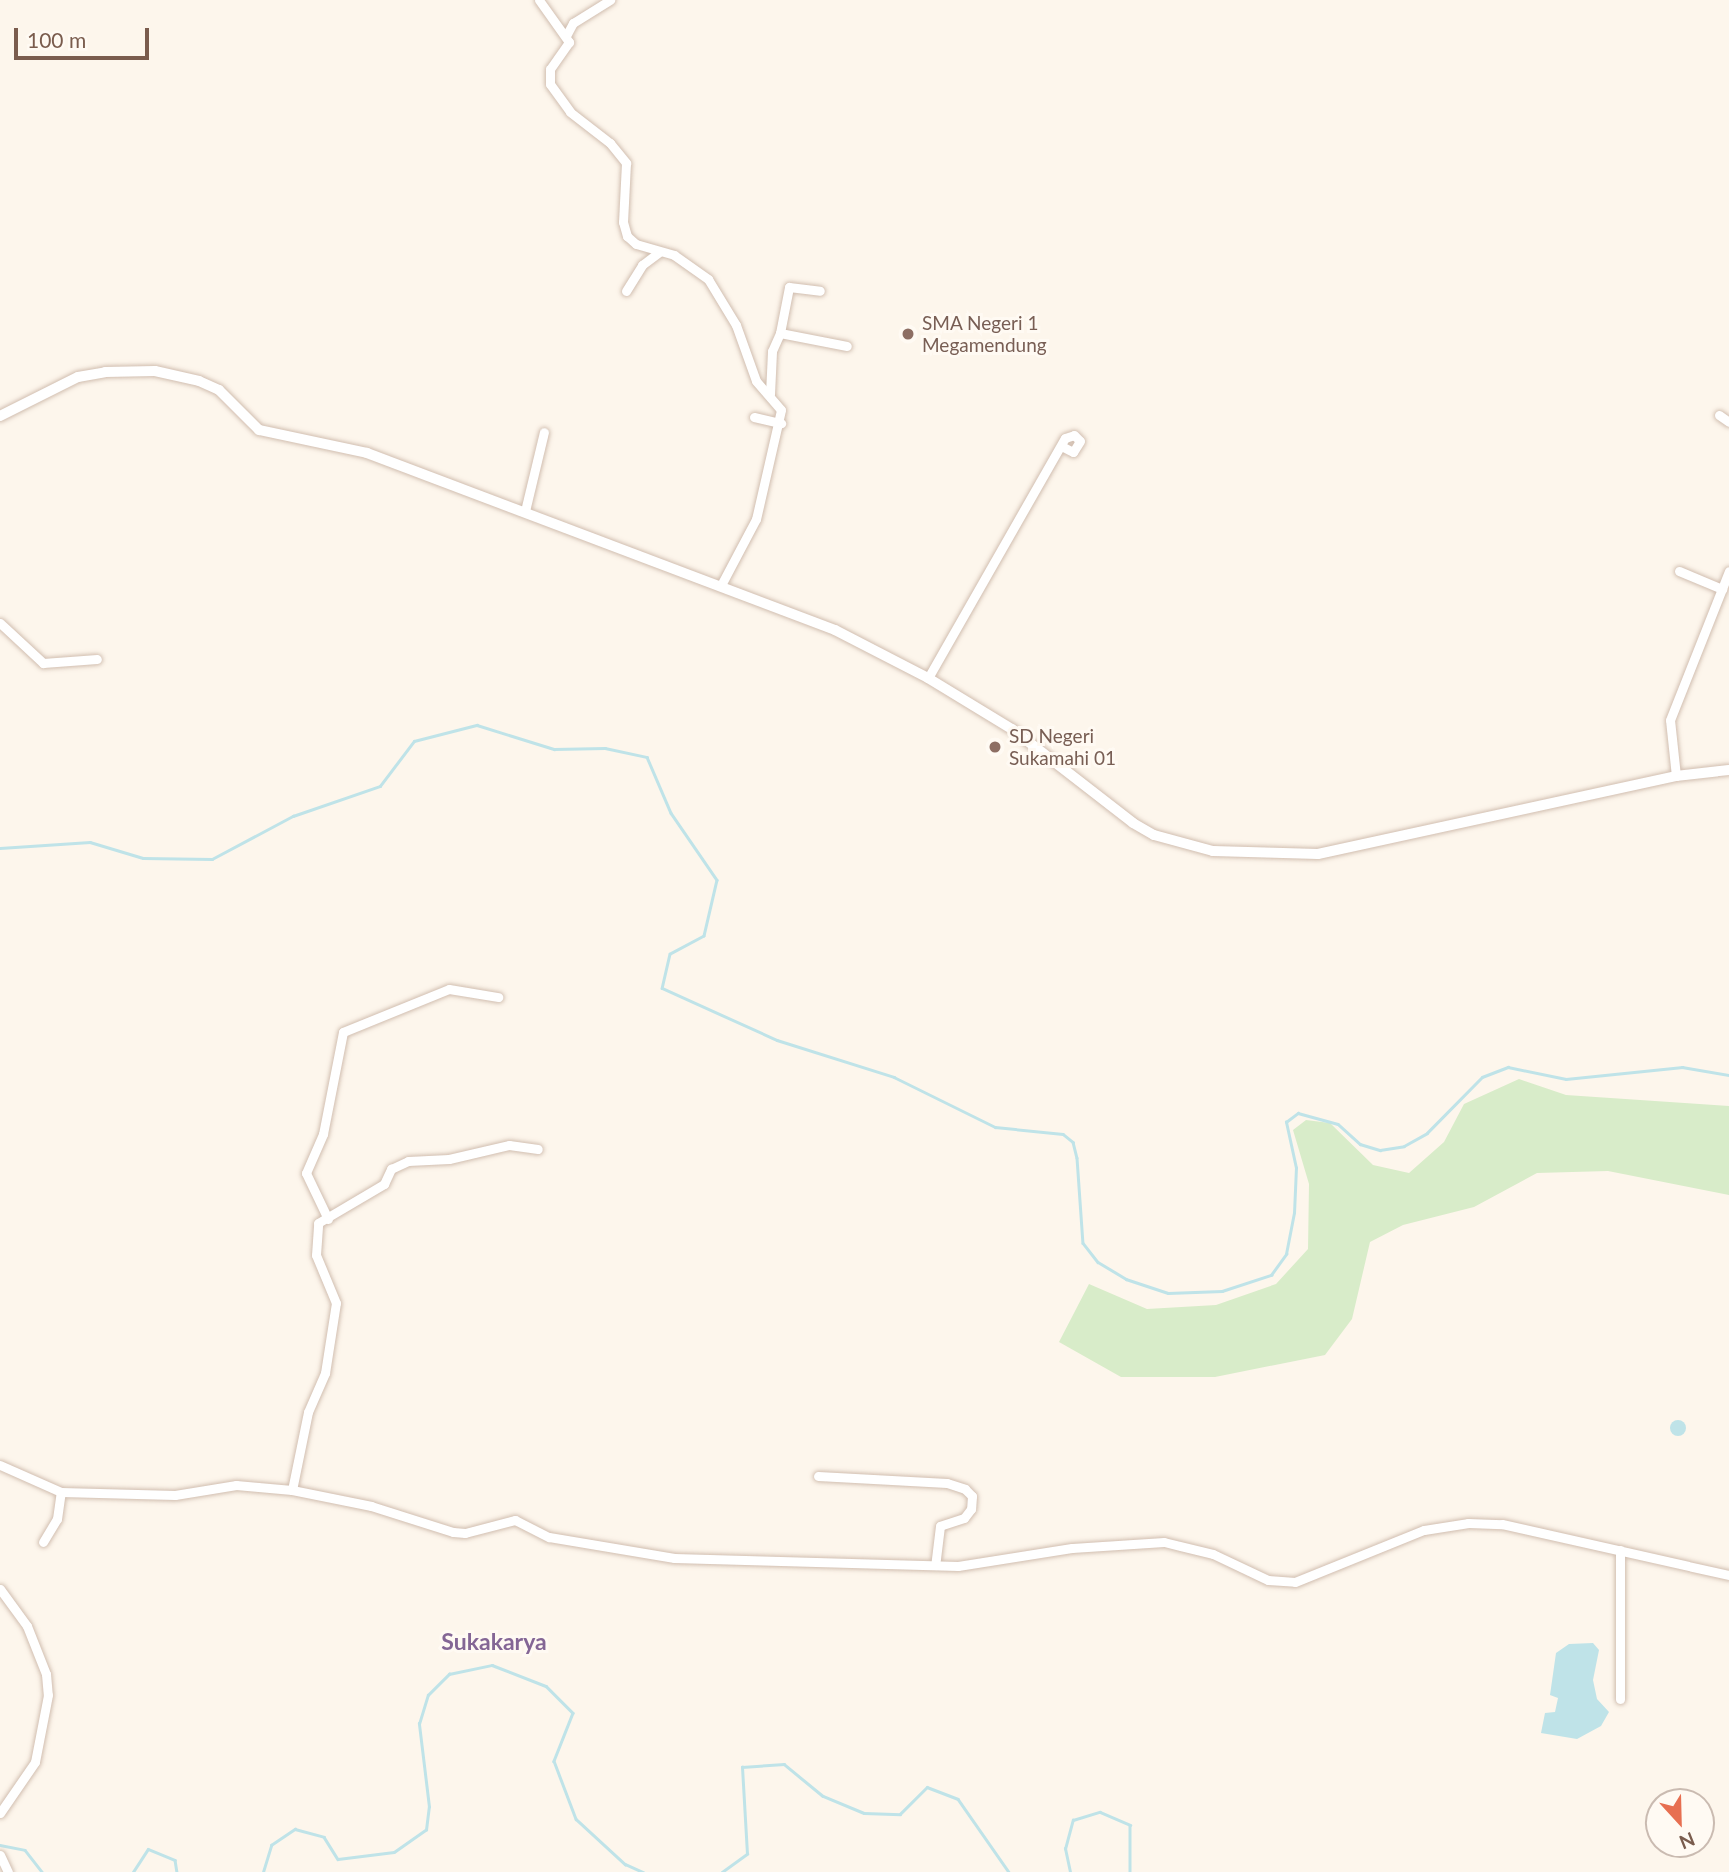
<!DOCTYPE html>
<style>
body{margin:0}
#map{position:relative;width:1729px;height:1872px;overflow:hidden;background:#fdf6ec;font-family:Lato,sans-serif}
div>[style]{position:absolute}
.green>*{inset:0;background:#d8ecc9}
.water>*{inset:0;background:#bfe3e8}
.round{border-radius:50%}
.stream>*{height:2.5px;margin:-1.25px;padding:0 1.25px;transform-origin:1.25px;border-radius:1.25px;background:#bfe3e8}
.roads{filter:drop-shadow(0 0 2px #d1beb0) drop-shadow(0 0 2px #d1beb0)}
.minor>*{height:9px;margin:-4.5px;padding:0 4.5px;transform-origin:4.5px;border-radius:4.5px;background:#fff}
.tertiary>*{height:10px;margin:-5px;padding:0 5px;transform-origin:5px;border-radius:5px;background:#fff}
.dots>*{width:19px;height:19px;translate:-50% -50%;box-sizing:border-box;border:4px solid #fffaf3;border-radius:50%}
span{translate:-50% -50%;white-space:nowrap;text-align:center;line-height:1.15;-webkit-text-stroke:6px #fffaf3;paint-order:stroke}
.education-label{font-size:19px;color:#785e54}
.left{translate:0 -50%;text-align:left}
.quarter-label{font-size:23px;color:#846695;font-weight:700}
.north{position:absolute;left:1645px;top:1788px;width:70px;height:70px;box-sizing:border-box;background:#fffaf3;border:2px solid #cabbb1;border-radius:50%;rotate:158deg;font-size:19px;font-weight:700;line-height:28px;text-align:center;color:#7a5c4d}
.north::after{content:'';display:block;margin:auto;width:24px;height:32px;background:#e76f51;clip-path:polygon(50% 0,100% 100%,50% 72%,0 100%)}
.scale{position:absolute;left:14px;top:28px;width:135px;height:32px;box-sizing:border-box;border:4px solid #7a5c4d;border-top:0;padding-left:9px;font-size:21px;line-height:24px;white-space:nowrap;color:#7a5c4d;-webkit-text-stroke:5px #fffaf3;paint-order:stroke}
</style>
<div id="map">
<div class="green">
<i style="clip-path:polygon(1519px 1079px,1566px 1095px,1729px 1106px,1729px 1195px,1608px 1171px,1537px 1173px,1474px 1207px,1403px 1225px,1370px 1242px,1352px 1319px,1325px 1355px,1215px 1377px,1121px 1377px,1059px 1342px,1089px 1284px,1147px 1309px,1216px 1305px,1276px 1284px,1308px 1249px,1309px 1184px,1293px 1130px,1306px 1120px,1330px 1123px,1373px 1165px,1409px 1173px,1444px 1142px,1464px 1104px)"></i>
</div>
<div class="water">
<i class="round" style="left:1670px;top:1420px;width:16px;height:16px"></i>
<i style="clip-path:polygon(1593px 1643px,1599px 1650px,1593px 1680px,1597px 1699px,1609px 1712px,1601px 1726px,1577px 1739px,1541px 1733px,1545px 1713px,1555px 1712px,1558px 1698px,1550px 1695px,1556px 1653px,1569px 1644px)"></i>
</div>
<div class="stream">
<i style="left:0;top:848px;width:90px;rotate:-3.8deg"></i>
<i style="left:90px;top:842px;width:55px;rotate:16.8deg"></i>
<i style="left:143px;top:858px;width:69px;rotate:0.8deg"></i>
<i style="left:212px;top:859px;width:92px;rotate:-28deg"></i>
<i style="left:293px;top:816px;width:92px;rotate:-19deg"></i>
<i style="left:380px;top:786px;width:56px;rotate:-52.9deg"></i>
<i style="left:414px;top:741px;width:65px;rotate:-14.3deg"></i>
<i style="left:477px;top:725px;width:81px;rotate:17.3deg"></i>
<i style="left:554px;top:749px;width:51px;rotate:-1.1deg"></i>
<i style="left:605px;top:748px;width:43px;rotate:12.1deg"></i>
<i style="left:647px;top:757px;width:61px;rotate:66.8deg"></i>
<i style="left:671px;top:813px;width:81px;rotate:55.5deg"></i>
<i style="left:717px;top:880px;width:57px;rotate:103.1deg"></i>
<i style="left:704px;top:936px;width:38px;rotate:152deg"></i>
<i style="left:670px;top:954px;width:35px;rotate:103deg"></i>
<i style="left:662px;top:988px;width:126px;rotate:24.3deg"></i>
<i style="left:777px;top:1040px;width:123px;rotate:17.5deg"></i>
<i style="left:894px;top:1077px;width:113px;rotate:26.3deg"></i>
<i style="left:995px;top:1127px;width:68px;rotate:5.9deg"></i>
<i style="left:1063px;top:1134px;width:13px;rotate:39deg"></i>
<i style="left:1073px;top:1142px;width:16px;rotate:76deg"></i>
<i style="left:1077px;top:1158px;width:85px;rotate:86deg"></i>
<i style="left:1083px;top:1243px;width:24px;rotate:52deg"></i>
<i style="left:1098px;top:1262px;width:33px;rotate:31deg"></i>
<i style="left:1126px;top:1279px;width:44px;rotate:18.4deg"></i>
<i style="left:1168px;top:1293px;width:54px;rotate:-2.1deg"></i>
<i style="left:1222px;top:1291px;width:52px;rotate:-18.1deg"></i>
<i style="left:1271px;top:1275px;width:26px;rotate:-54deg"></i>
<i style="left:1286px;top:1254px;width:42px;rotate:-79deg"></i>
<i style="left:1294px;top:1213px;width:45px;rotate:-87.5deg"></i>
<i style="left:1296px;top:1168px;width:47px;rotate:-102.3deg"></i>
<i style="left:1286px;top:1122px;width:15px;rotate:-37deg"></i>
<i style="left:1298px;top:1113px;width:41px;rotate:15.4deg"></i>
<i style="left:1338px;top:1124px;width:30px;rotate:42deg"></i>
<i style="left:1360px;top:1144px;width:21px;rotate:17deg"></i>
<i style="left:1380px;top:1150px;width:24px;rotate:-9deg"></i>
<i style="left:1404px;top:1146px;width:26px;rotate:-29deg"></i>
<i style="left:1427px;top:1133px;width:78px;rotate:-45.5deg"></i>
<i style="left:1482px;top:1077px;width:28px;rotate:-21deg"></i>
<i style="left:1508px;top:1067px;width:59px;rotate:11.7deg"></i>
<i style="left:1566px;top:1079px;width:117px;rotate:-5.9deg"></i>
<i style="left:1682px;top:1067px;width:48px;rotate:9.7deg"></i>
<i style="left:0;top:1845px;width:25px;rotate:11deg"></i>
<i style="left:25px;top:1850px;width:28px;rotate:52deg"></i>
<i style="left:133px;top:1872px;width:27px;rotate:-57deg"></i>
<i style="left:148px;top:1849px;width:29px;rotate:22deg"></i>
<i style="left:175px;top:1860px;width:12px;rotate:81deg"></i>
<i style="left:263px;top:1872px;width:28px;rotate:-73deg"></i>
<i style="left:271px;top:1845px;width:29px;rotate:-34deg"></i>
<i style="left:295px;top:1829px;width:30px;rotate:15deg"></i>
<i style="left:324px;top:1837px;width:26px;rotate:58deg"></i>
<i style="left:338px;top:1859px;width:56px;rotate:-7.1deg"></i>
<i style="left:394px;top:1852px;width:39px;rotate:-35deg"></i>
<i style="left:426px;top:1830px;width:23px;rotate:-83deg"></i>
<i style="left:429px;top:1807px;width:84px;rotate:-96.9deg"></i>
<i style="left:419px;top:1724px;width:30px;rotate:-73deg"></i>
<i style="left:428px;top:1695px;width:30px;rotate:-45deg"></i>
<i style="left:449px;top:1674px;width:44px;rotate:-11.8deg"></i>
<i style="left:492px;top:1665px;width:58px;rotate:21.3deg"></i>
<i style="left:546px;top:1686px;width:38px;rotate:45deg"></i>
<i style="left:573px;top:1713px;width:52px;rotate:111.6deg"></i>
<i style="left:554px;top:1761px;width:62px;rotate:69.2deg"></i>
<i style="left:576px;top:1819px;width:67px;rotate:42.6deg"></i>
<i style="left:625px;top:1864px;width:20px;rotate:24deg"></i>
<i style="left:722px;top:1872px;width:31px;rotate:-36deg"></i>
<i style="left:747px;top:1854px;width:87px;rotate:-93.3deg"></i>
<i style="left:742px;top:1767px;width:42px;rotate:-4.1deg"></i>
<i style="left:784px;top:1764px;width:50px;rotate:39.4deg"></i>
<i style="left:823px;top:1796px;width:44px;rotate:22.5deg"></i>
<i style="left:864px;top:1813px;width:36px;rotate:2deg"></i>
<i style="left:900px;top:1814px;width:38px;rotate:-45deg"></i>
<i style="left:927px;top:1787px;width:33px;rotate:21deg"></i>
<i style="left:958px;top:1799px;width:89px;rotate:55.1deg"></i>
<i style="left:1070px;top:1872px;width:24px;rotate:-102deg"></i>
<i style="left:1065px;top:1849px;width:30px;rotate:-75deg"></i>
<i style="left:1073px;top:1820px;width:28px;rotate:-17deg"></i>
<i style="left:1100px;top:1812px;width:33px;rotate:23deg"></i>
<i style="left:1130px;top:1825px;width:47px;rotate:90deg"></i>
</div>
<div class="roads">
<div class="minor">
<i style="left:539px;top:0;width:52px;rotate:54.5deg"></i>
<i style="left:569px;top:42px;width:33px;rotate:125deg"></i>
<i style="left:550px;top:69px;width:15px;rotate:90deg"></i>
<i style="left:550px;top:84px;width:34px;rotate:54deg"></i>
<i style="left:570px;top:112px;width:51px;rotate:37.8deg"></i>
<i style="left:610px;top:143px;width:26px;rotate:51deg"></i>
<i style="left:626px;top:163px;width:59px;rotate:92.9deg"></i>
<i style="left:623px;top:222px;width:15px;rotate:74deg"></i>
<i style="left:627px;top:236px;width:12px;rotate:42deg"></i>
<i style="left:636px;top:244px;width:40px;rotate:16deg"></i>
<i style="left:674px;top:255px;width:42px;rotate:35.2deg"></i>
<i style="left:708px;top:279px;width:54px;rotate:58.7deg"></i>
<i style="left:736px;top:325px;width:59px;rotate:70.3deg"></i>
<i style="left:756px;top:381px;width:38px;rotate:49deg"></i>
<i style="left:781px;top:410px;width:112px;rotate:102.9deg"></i>
<i style="left:756px;top:519px;width:75px;rotate:117.9deg"></i>
<i style="left:566px;top:36px;width:15px;rotate:-62deg"></i>
<i style="left:573px;top:23px;width:44px;rotate:-31.9deg"></i>
<i style="left:626px;top:291px;width:31px;rotate:-58deg"></i>
<i style="left:642px;top:265px;width:21px;rotate:-37deg"></i>
<i style="left:780px;top:333px;width:47px;rotate:-78.9deg"></i>
<i style="left:789px;top:287px;width:31px;rotate:7deg"></i>
<i style="left:770px;top:394px;width:43px;rotate:-87.3deg"></i>
<i style="left:772px;top:351px;width:20px;rotate:-66deg"></i>
<i style="left:780px;top:333px;width:68px;rotate:11deg"></i>
<i style="left:1719px;top:415px;width:12px;rotate:35deg"></i>
<i style="left:754px;top:417px;width:28px;rotate:13deg"></i>
<i style="left:525px;top:511px;width:81px;rotate:-76.5deg"></i>
<i style="left:1679px;top:571px;width:47px;rotate:22.7deg"></i>
<i style="left:0;top:623px;width:59px;rotate:42.9deg"></i>
<i style="left:43px;top:663px;width:54px;rotate:-4.2deg"></i>
<i style="left:928px;top:678px;width:276px;rotate:-60.3deg"></i>
<i style="left:1065px;top:438px;width:9px;rotate:-18deg"></i>
<i style="left:1074px;top:435px;width:8px;rotate:45deg"></i>
<i style="left:1080px;top:441px;width:13px;rotate:122deg"></i>
<i style="left:1073px;top:452px;width:11px;rotate:-153deg"></i>
<i style="left:1676px;top:776px;width:56px;rotate:-96.1deg"></i>
<i style="left:1670px;top:720px;width:160px;rotate:-68.4deg"></i>
<i style="left:328px;top:1219px;width:51px;rotate:-115.6deg"></i>
<i style="left:306px;top:1173px;width:43px;rotate:-66.4deg"></i>
<i style="left:323px;top:1134px;width:104px;rotate:-78.9deg"></i>
<i style="left:343px;top:1032px;width:114px;rotate:-22.1deg"></i>
<i style="left:449px;top:989px;width:50px;rotate:9.3deg"></i>
<i style="left:0;top:1465px;width:67px;rotate:23.9deg"></i>
<i style="left:61px;top:1492px;width:114px;rotate:1.5deg"></i>
<i style="left:175px;top:1495px;width:62px;rotate:-9.3deg"></i>
<i style="left:236px;top:1485px;width:56px;rotate:5.1deg"></i>
<i style="left:292px;top:1490px;width:81px;rotate:11.4deg"></i>
<i style="left:371px;top:1506px;width:86px;rotate:17.6deg"></i>
<i style="left:453px;top:1532px;width:12px;rotate:5deg"></i>
<i style="left:465px;top:1533px;width:52px;rotate:-14.6deg"></i>
<i style="left:515px;top:1520px;width:38px;rotate:27deg"></i>
<i style="left:549px;top:1537px;width:127px;rotate:9.5deg"></i>
<i style="left:674px;top:1558px;width:284px;rotate:1.6deg"></i>
<i style="left:958px;top:1566px;width:115px;rotate:-9deg"></i>
<i style="left:1072px;top:1548px;width:92px;rotate:-3.7deg"></i>
<i style="left:1164px;top:1542px;width:50px;rotate:13.8deg"></i>
<i style="left:1213px;top:1554px;width:61px;rotate:25.3deg"></i>
<i style="left:1268px;top:1580px;width:27px;rotate:4deg"></i>
<i style="left:1295px;top:1582px;width:139px;rotate:-22deg"></i>
<i style="left:1424px;top:1530px;width:45px;rotate:-9deg"></i>
<i style="left:1468px;top:1523px;width:34px;rotate:2deg"></i>
<i style="left:1502px;top:1524px;width:233px;rotate:12.7deg"></i>
<i style="left:818px;top:1476px;width:129px;rotate:3.1deg"></i>
<i style="left:947px;top:1483px;width:19px;rotate:18deg"></i>
<i style="left:965px;top:1489px;width:10px;rotate:45deg"></i>
<i style="left:972px;top:1496px;width:13px;rotate:94deg"></i>
<i style="left:971px;top:1509px;width:11px;rotate:128deg"></i>
<i style="left:964px;top:1518px;width:25px;rotate:162deg"></i>
<i style="left:940px;top:1526px;width:38px;rotate:97deg"></i>
<i style="left:292px;top:1490px;width:80px;rotate:-78.4deg"></i>
<i style="left:308px;top:1412px;width:43px;rotate:-66.4deg"></i>
<i style="left:325px;top:1373px;width:71px;rotate:-81.1deg"></i>
<i style="left:336px;top:1303px;width:52px;rotate:-112.6deg"></i>
<i style="left:316px;top:1255px;width:32px;rotate:-86deg"></i>
<i style="left:318px;top:1223px;width:77px;rotate:-30.6deg"></i>
<i style="left:384px;top:1184px;width:17px;rotate:-65deg"></i>
<i style="left:391px;top:1169px;width:19px;rotate:-25deg"></i>
<i style="left:408px;top:1161px;width:41px;rotate:-2.8deg"></i>
<i style="left:449px;top:1159px;width:62px;rotate:-13.1deg"></i>
<i style="left:509px;top:1145px;width:29px;rotate:8deg"></i>
<i style="left:43px;top:1542px;width:27px;rotate:-59deg"></i>
<i style="left:57px;top:1519px;width:27px;rotate:-82deg"></i>
<i style="left:1620px;top:1550px;width:149px;rotate:90deg"></i>
<i style="left:0;top:1589px;width:46px;rotate:53.9deg"></i>
<i style="left:27px;top:1626px;width:52px;rotate:68.4deg"></i>
<i style="left:46px;top:1674px;width:21px;rotate:85deg"></i>
<i style="left:48px;top:1695px;width:68px;rotate:101deg"></i>
<i style="left:35px;top:1762px;width:62px;rotate:124.5deg"></i>
<i style="left:0;top:1855px;width:19px;rotate:65deg"></i>
</div>
<div class="tertiary">
<i style="left:0;top:416px;width:87px;rotate:-26.6deg"></i>
<i style="left:78px;top:377px;width:27px;rotate:-10deg"></i>
<i style="left:105px;top:372px;width:50px;rotate:-1.1deg"></i>
<i style="left:155px;top:371px;width:45px;rotate:12.8deg"></i>
<i style="left:199px;top:381px;width:22px;rotate:24deg"></i>
<i style="left:219px;top:390px;width:57px;rotate:45deg"></i>
<i style="left:259px;top:430px;width:110px;rotate:12deg"></i>
<i style="left:367px;top:453px;width:500px;rotate:20.72deg"></i>
<i style="left:835px;top:630px;width:105px;rotate:27.3deg"></i>
<i style="left:928px;top:678px;width:98px;rotate:31.3deg"></i>
<i style="left:1012px;top:729px;width:153px;rotate:37.8deg"></i>
<i style="left:1133px;top:823px;width:24px;rotate:30deg"></i>
<i style="left:1154px;top:835px;width:61px;rotate:15.2deg"></i>
<i style="left:1213px;top:851px;width:105px;rotate:1.6deg"></i>
<i style="left:1318px;top:854px;width:366px;rotate:-12.3deg"></i>
<i style="left:1676px;top:776px;width:53px;rotate:-6.5deg"></i>
</div>
</div>
<div class="dots">
<i style="left:908px;top:334px;background:#8d6e63"></i>
<i style="left:995px;top:747px;background:#8d6e63"></i>
</div>
<div class="education-label">
<span class="left" style="left:922px;top:334px">SMA Negeri 1<br>Megamendung</span>
<span class="left" style="left:1009px;top:747px">SD Negeri<br>Sukamahi 01</span>
</div>
<div class="quarter-label">
<span style="left:494px;top:1641px">Sukakarya</span>
</div>
<div class="north">N</div>
<div class="scale">100 m</div>
</div>
